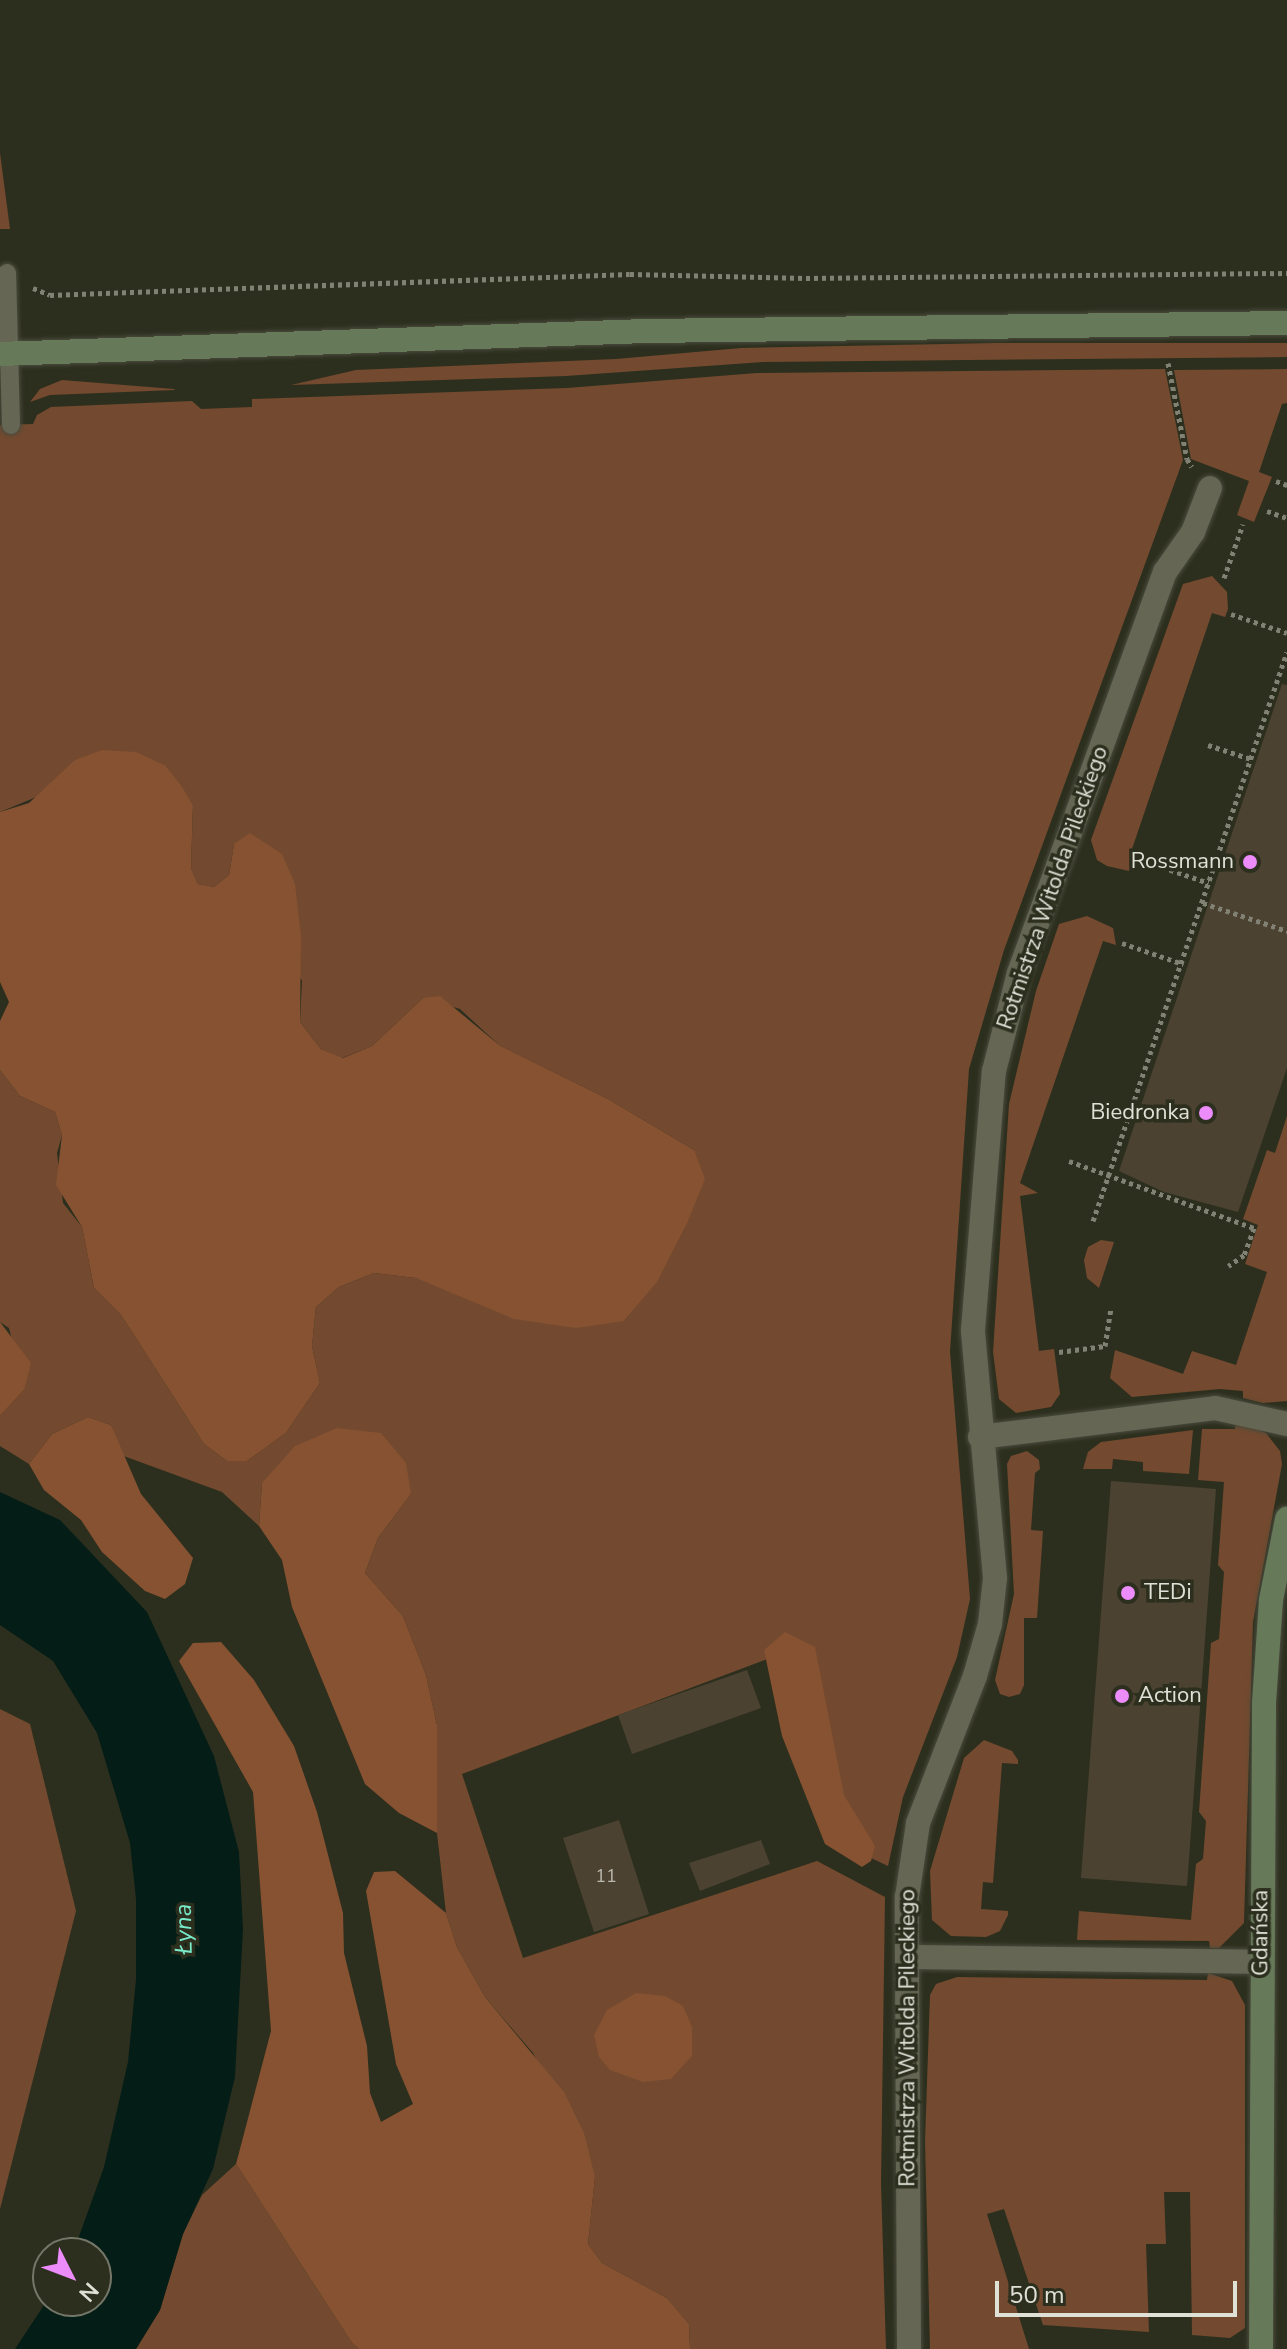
<!DOCTYPE html>
<meta charset="utf-8">
<style>
body{margin:0}
#map{position:relative;width:1287px;height:2349px;overflow:hidden;background:#2d2f1e;font-family:"Nunito Sans",sans-serif}
div>[style]{position:absolute}
.green>*{inset:0;background:#734a2f}
.forest>*{inset:0;background:#865231}
.water>*{inset:0;background:#051d17}
.building>*{inset:0;background:#4b4232}
.path>*{height:5px;margin-top:-2.5px;transform-origin:0;background:repeating-linear-gradient(90deg,#818274 0 4px,transparent 0 8px)}
.roads{filter:drop-shadow(0 0 2px #4a4b3d) drop-shadow(0 0 2px #4a4b3d)}
.lane>*{height:18px;margin:-9px;padding:0 9px;transform-origin:9px;border-radius:9px;background:#656754}
.street>*{height:24px;margin:-12px;padding:0 12px;transform-origin:12px;border-radius:12px;background:#656754}
.secondary>*{height:24px;margin:-12px;padding:0 12px;transform-origin:12px;border-radius:12px;background:#667a5a}
.dots>*{width:22px;height:22px;translate:-50% -50%;box-sizing:border-box;border:4px solid #2d2f1e;border-radius:50%}
span{translate:-50% -50%;white-space:nowrap;text-align:center;line-height:1.15;-webkit-text-stroke:7px #2d2f1e;paint-order:stroke}
.number-label{font-size:18px;color:#bab8ad}
.number-label span{-webkit-text-stroke-width:0}
.poi-label{font-size:22px;color:#dfe0d6}
.right{translate:-100% -50%;text-align:right}
.left{translate:0 -50%;text-align:left}
.street-label{font-size:22px;color:#dfe0d6}
.water-label{font-size:24px;color:#79eaca;font-style:italic}
.north{position:absolute;left:32px;top:2237px;width:80px;height:80px;box-sizing:border-box;background:#2d2f1e;border:2px solid #747668;border-radius:50%;rotate:132deg;font-size:22px;font-weight:700;line-height:32px;text-align:center;color:#dfe0d6}
.north::after{content:'';display:block;margin:auto;width:28px;height:36px;background:#ec8cfa;clip-path:polygon(50% 0,100% 100%,50% 72%,0 100%)}
.scale{position:absolute;left:995px;top:2281px;width:242px;height:36px;box-sizing:border-box;border:4px solid #dfe0d6;border-top:0;padding-left:10px;font-size:24px;line-height:28px;white-space:nowrap;color:#dfe0d6;-webkit-text-stroke:6px #2d2f1e;paint-order:stroke}
</style>
<div id="map">
<div class="green">
<i style="clip-path:polygon(0 153px,10px 229px,0 229px)"></i>
<i style="clip-path:polygon(997px 343px,1287px 343px,1287px 357px,763px 362px,566px 376px,291px 385px,356px 370px,616px 359px,741px 348px)"></i>
<i style="clip-path:polygon(1165px 369px,1183px 460px,1004px 950px,969px 1069px,950px 1352px,970px 1599px,957px 1657px,903px 1797px,888px 1866px,837px 1842px,775px 1656px,462px 1774px,523px 1958px,817px 1861px,885px 1897px,881px 2183px,886px 2349px,690px 2349px,689px 2324px,667px 2298px,602px 2263px,588px 2244px,595px 2177px,533px 2053px,485px 1997px,457px 1947px,446px 1913px,437px 1833px,437px 1725px,426px 1675px,403px 1616px,365px 1573px,378px 1538px,411px 1494px,262px 1483px,259px 1526px,222px 1492px,121px 1455px,111px 1425px,88px 1417px,52px 1434px,29px 1464px,0 1446px,0 1416px,24px 1390px,9px 1328px,0 1322px,0 1070px,20px 1096px,55px 1112px,62px 1135px,57px 1153px,63px 1203px,82px 1227px,94px 1288px,121px 1315px,204px 1444px,227px 1461px,247px 1461px,286px 1433px,320px 1383px,312px 1346px,316px 1307px,339px 1287px,374px 1273px,416px 1278px,465px 1295px,624px 1321px,657px 1281px,685px 1228px,694px 1150px,608px 1099px,499px 1045px,460px 1009px,423px 998px,372px 1046px,342px 1058px,321px 1049px,300px 1022px,302px 981px,234px 844px,229px 875px,214px 887px,198px 884px,191px 868px,193px 805px,166px 766px,41px 795px,0 812px,0 425px,33px 424px,37px 415px,51px 407px,192px 401px,201px 409px,252px 407px,252px 399px,567px 388px,757px 373px)"></i>
<i style="clip-path:polygon(1287px 369px,1287px 403px,1282px 404px,1259px 472px,1272px 477px,1254px 522px,1237px 515px,1249px 481px,1191px 459px,1174px 370px)"></i>
<i style="clip-path:polygon(62px 380px,174px 389px,175px 390px,50px 395px,30px 402px,40px 389px)"></i>
<i style="clip-path:polygon(1212px 576px,1227px 592px,1228px 609px,1225px 617px,1212px 613px,1131px 852px,1143px 860px,1129px 871px,1107px 866px,1097px 860px,1091px 840px,1183px 584px)"></i>
<i style="clip-path:polygon(1087px 916px,1113px 928px,1116px 945px,1103px 941px,1020px 1183px,1038px 1193px,1020px 1196px,1039px 1351px,1054px 1349px,1060px 1394px,1051px 1407px,1016px 1413px,999px 1399px,993px 1352px,1009px 1104px,1036px 991px,1059px 924px)"></i>
<i style="clip-path:polygon(1287px 1116px,1287px 1401px,1263px 1403px,1243px 1398px,1243px 1391px,1220px 1389px,1132px 1397px,1110px 1378px,1115px 1350px,1183px 1374px,1192px 1351px,1236px 1365px,1267px 1272px,1245px 1264px,1258px 1225px,1243px 1219px,1267px 1150px,1275px 1153px)"></i>
<i style="clip-path:polygon(1101px 1240px,1114px 1242px,1099px 1288px,1087px 1278px,1084px 1260px,1088px 1247px)"></i>
<i style="clip-path:polygon(1236px 1422px,1266px 1433px,1280px 1451px,1282px 1464px,1253px 1622px,1244px 1923px,1219px 1948px,1210px 1948px,1209px 1941px,1077px 1940px,1079px 1911px,1191px 1920px,1196px 1864px,1203px 1859px,1206px 1821px,1199px 1812px,1211px 1643px,1219px 1639px,1224px 1572px,1218px 1565px,1224px 1482px,1198px 1480px,1202px 1429px,1235px 1429px)"></i>
<i style="clip-path:polygon(1193px 1430px,1189px 1474px,1143px 1471px,1143px 1462px,1113px 1459px,1112px 1469px,1083px 1469px,1088px 1452px,1101px 1442px)"></i>
<i style="clip-path:polygon(1027px 1451px,1039px 1460px,1040px 1469px,1035px 1473px,1031px 1530px,1043px 1531px,1037px 1618px,1024px 1618px,1024px 1685px,1020px 1694px,1009px 1697px,1000px 1694px,995px 1680px,1014px 1594px,1007px 1464px,1011px 1456px)"></i>
<i style="clip-path:polygon(0 1709px,30px 1724px,76px 1911px,0 2209px)"></i>
<i style="clip-path:polygon(984px 1740px,1012px 1751px,1018px 1760px,1018px 1764px,1002px 1763px,993px 1883px,983px 1882px,981px 1909px,1008px 1911px,1008px 1915px,1000px 1931px,986px 1937px,951px 1936px,932px 1920px,930px 1871px,964px 1758px)"></i>
<i style="clip-path:polygon(1208px 1973px,1232px 1981px,1245px 2005px,1245px 2328px,1230px 2338px,1192px 2335px,1190px 2192px,1164px 2192px,1166px 2244px,1146px 2244px,1149px 2332px,1043px 2325px,1004px 2209px,987px 2214px,1029px 2349px,930px 2349px,925px 2141px,930px 1995px,936px 1984px,957px 1977px,1207px 1980px)"></i>
<i style="clip-path:polygon(236px 2164px,352px 2343px,359px 2349px,136px 2349px,160px 2310px,183px 2234px,202px 2195px)"></i>
</div>
<div class="forest">
<i style="clip-path:polygon(102px 750px,136px 752px,166px 766px,182px 787px,193px 805px,191px 868px,198px 884px,214px 887px,229px 875px,234px 844px,250px 833px,282px 854px,295px 884px,301px 936px,300px 1022px,321px 1049px,343px 1058px,372px 1046px,423px 998px,440px 996px,499px 1045px,608px 1099px,694px 1150px,705px 1179px,685px 1228px,657px 1282px,624px 1321px,576px 1328px,514px 1319px,416px 1278px,374px 1273px,339px 1287px,316px 1307px,312px 1346px,320px 1383px,286px 1433px,247px 1461px,227px 1461px,204px 1444px,121px 1315px,94px 1288px,82px 1227px,56px 1185px,62px 1135px,55px 1112px,20px 1096px,0 1070px,0 1021px,9px 1002px,0 982px,0 812px,29px 803px,75px 760px)"></i>
<i style="clip-path:polygon(0 1322px,31px 1363px,24px 1390px,0 1416px)"></i>
<i style="clip-path:polygon(88px 1417px,111px 1425px,141px 1494px,193px 1558px,185px 1584px,165px 1599px,145px 1591px,102px 1552px,81px 1520px,44px 1490px,29px 1464px,52px 1434px)"></i>
<i style="clip-path:polygon(337px 1428px,381px 1433px,406px 1463px,411px 1494px,378px 1538px,365px 1573px,403px 1616px,426px 1675px,437px 1725px,437px 1833px,399px 1813px,365px 1784px,292px 1607px,282px 1560px,259px 1526px,262px 1483px,295px 1446px)"></i>
<i style="clip-path:polygon(785px 1632px,815px 1647px,844px 1795px,875px 1846px,871px 1861px,862px 1867px,825px 1844px,782px 1736px,764px 1650px)"></i>
<i style="clip-path:polygon(221px 1642px,254px 1680px,294px 1746px,317px 1812px,343px 1913px,344px 1953px,367px 2046px,370px 2093px,381px 2122px,413px 2104px,396px 2064px,366px 1891px,374px 1872px,395px 1871px,446px 1913px,457px 1947px,485px 1997px,564px 2092px,584px 2133px,595px 2177px,588px 2244px,602px 2263px,667px 2298px,689px 2324px,690px 2349px,359px 2349px,352px 2343px,236px 2164px,271px 2031px,253px 1792px,179px 1661px,193px 1643px)"></i>
<i style="clip-path:polygon(636px 1993px,665px 1996px,683px 2006px,692px 2027px,692px 2056px,671px 2079px,643px 2082px,610px 2070px,599px 2057px,594px 2035px,607px 2010px)"></i>
</div>
<div class="water">
<i style="clip-path:polygon(0 1492px,60px 1520px,147px 1612px,214px 1756px,239px 1852px,243px 1929px,235px 2077px,213px 2169px,183px 2234px,160px 2310px,136px 2349px,15px 2349px,48px 2299px,96px 2301px,96px 2253px,73px 2253px,104px 2167px,128px 2062px,136px 1979px,136px 1899px,130px 1843px,97px 1733px,53px 1661px,0 1625px)"></i>
</div>
<div class="building">
<i style="clip-path:polygon(1282px 684px,1287px 685px,1287px 1068px,1238px 1212px,1164px 1192px,1119px 1171px)"></i>
<i style="clip-path:polygon(1111px 1481px,1216px 1489px,1187px 1886px,1081px 1878px)"></i>
<i style="clip-path:polygon(747px 1670px,761px 1708px,632px 1754px,618px 1715px)"></i>
<i style="clip-path:polygon(619px 1820px,649px 1914px,594px 1932px,563px 1838px)"></i>
<i style="clip-path:polygon(761px 1840px,770px 1864px,700px 1891px,689px 1863px)"></i>
</div>
<div class="path">
<i style="left:33px;top:288px;width:18px;rotate:22deg"></i>
<i style="left:50px;top:295px;width:580px;rotate:-2.07deg"></i>
<i style="left:630px;top:274px;width:176px;rotate:1.3deg"></i>
<i style="left:806px;top:278px;width:481px;rotate:-0.6deg"></i>
<i style="left:1168px;top:363px;width:98px;rotate:78.8deg"></i>
<i style="left:1187px;top:459px;width:9px;rotate:58deg"></i>
<i style="left:1276px;top:481px;width:12px;rotate:20deg"></i>
<i style="left:1267px;top:511px;width:21px;rotate:19deg"></i>
<i style="left:1224px;top:578px;width:57px;rotate:-70.6deg"></i>
<i style="left:1231px;top:614px;width:59px;rotate:18.7deg"></i>
<i style="left:1208px;top:745px;width:45px;rotate:18deg"></i>
<i style="left:1147px;top:862px;width:65px;rotate:18.7deg"></i>
<i style="left:1203px;top:903px;width:89px;rotate:18.4deg"></i>
<i style="left:1122px;top:943px;width:65px;rotate:19deg"></i>
<i style="left:1069px;top:1161px;width:197px;rotate:19.9deg"></i>
<i style="left:1254px;top:1228px;width:29px;rotate:110deg"></i>
<i style="left:1244px;top:1255px;width:19px;rotate:145deg"></i>
<i style="left:1093px;top:1221px;width:601px;rotate:-71.17deg"></i>
<i style="left:1059px;top:1352px;width:46px;rotate:-7.4deg"></i>
<i style="left:1105px;top:1346px;width:38px;rotate:-81deg"></i>
</div>
<div class="roads">
<div class="lane">
<i style="left:7px;top:273px;width:152px;rotate:88.5deg"></i>
</div>
<div class="street">
<i style="left:980px;top:1437px;width:237px;rotate:-7deg"></i>
<i style="left:1215px;top:1408px;width:74px;rotate:12.5deg"></i>
<i style="left:909px;top:1957px;width:351px;rotate:0.8deg"></i>
<i style="left:909px;top:2349px;width:452px;rotate:-90.3deg"></i>
<i style="left:907px;top:1897px;width:75px;rotate:-81.5deg"></i>
<i style="left:918px;top:1823px;width:158px;rotate:-68.8deg"></i>
<i style="left:975px;top:1676px;width:54px;rotate:-73.9deg"></i>
<i style="left:990px;top:1624px;width:46px;rotate:-83.8deg"></i>
<i style="left:995px;top:1578px;width:249px;rotate:-95.1deg"></i>
<i style="left:973px;top:1330px;width:260px;rotate:-85.4deg"></i>
<i style="left:994px;top:1071px;width:101px;rotate:-75.7deg"></i>
<i style="left:1019px;top:973px;width:427px;rotate:-70deg"></i>
<i style="left:1165px;top:572px;width:49px;rotate:-55deg"></i>
<i style="left:1193px;top:532px;width:47px;rotate:-68.9deg"></i>
</div>
<div class="secondary">
<i style="left:0;top:354px;width:645px;rotate:-2.04deg"></i>
<i style="left:645px;top:331px;width:642px;rotate:-0.71deg"></i>
<i style="left:1261px;top:2349px;width:646px;rotate:-89.73deg"></i>
<i style="left:1264px;top:1703px;width:103px;rotate:-86.1deg"></i>
<i style="left:1271px;top:1600px;width:83px;rotate:-78.8deg"></i>
</div>
</div>
<div class="dots">
<i style="left:1250px;top:862px;background:#ec8cfa"></i>
<i style="left:1206px;top:1113px;background:#ec8cfa"></i>
<i style="left:1128px;top:1593px;background:#ec8cfa"></i>
<i style="left:1122px;top:1696px;background:#ec8cfa"></i>
</div>
<div class="number-label">
<span style="left:606px;top:1876px">11</span>
</div>
<div class="poi-label">
<span class="right" style="left:1234px;top:862px">Rossmann</span>
<span class="right" style="left:1190px;top:1113px">Biedronka</span>
<span class="left" style="left:1144px;top:1593px">TEDi</span>
<span class="left" style="left:1138px;top:1696px">Action</span>
</div>
<div class="street-label">
<span style="left:1053px;top:888px;rotate:-71deg">Rotmistrza Witolda Pileckiego</span>
<span style="left:1261px;top:1933px;rotate:-90deg">Gdańska</span>
<span style="left:908px;top:2038px;rotate:-90deg">Rotmistrza Witolda Pileckiego</span>
</div>
<div class="water-label">
<span style="left:184px;top:1929px;rotate:-91deg">Łyna</span>
</div>
<div class="north">N</div>
<div class="scale">50 m</div>
</div>
